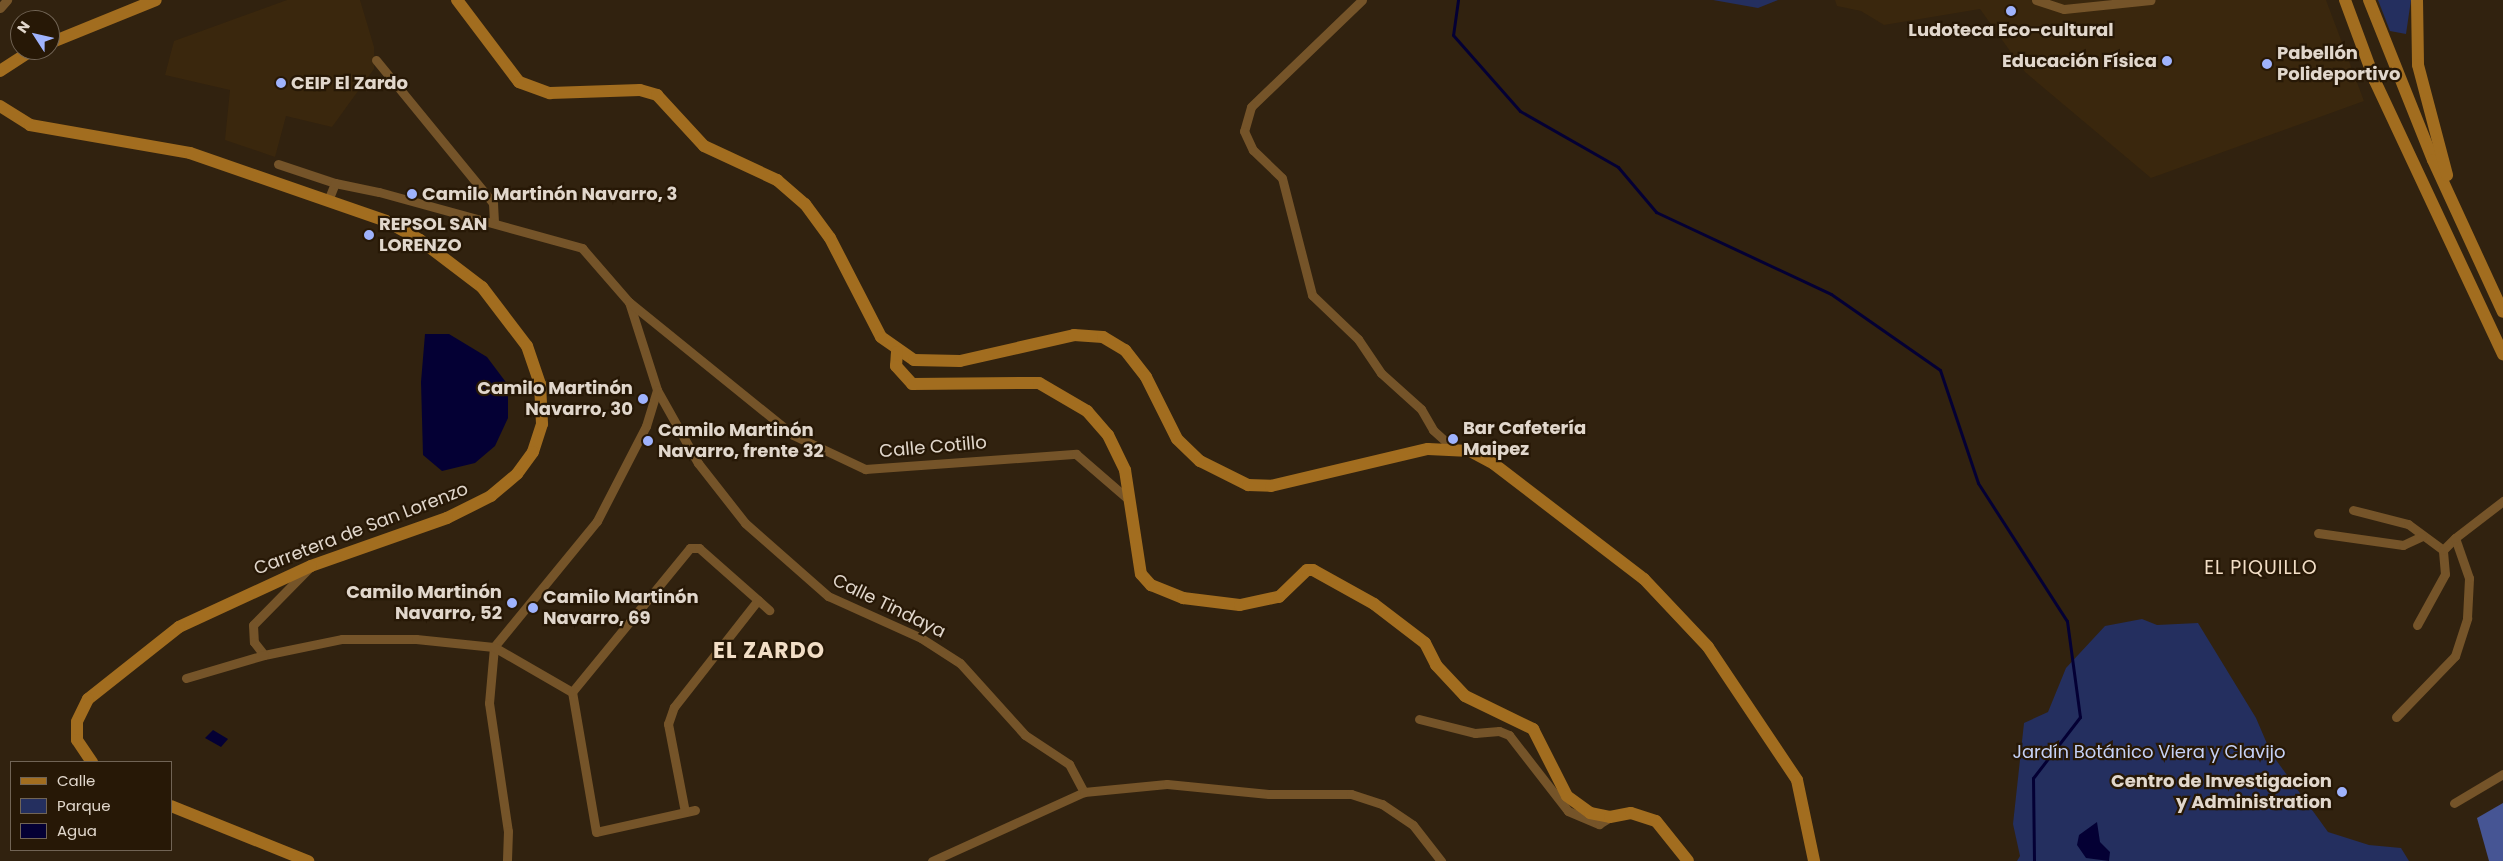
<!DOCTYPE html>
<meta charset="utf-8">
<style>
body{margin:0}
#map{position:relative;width:2503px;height:861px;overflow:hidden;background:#31220f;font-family:Poppins,sans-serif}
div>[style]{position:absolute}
.built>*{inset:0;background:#3a270d}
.green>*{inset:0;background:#242f5f}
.forest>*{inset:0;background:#465594}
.water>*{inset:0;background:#040034}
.stream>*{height:3px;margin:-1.5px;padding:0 1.5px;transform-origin:1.5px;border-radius:1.5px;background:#040034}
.street>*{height:9px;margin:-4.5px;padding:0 4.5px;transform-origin:4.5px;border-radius:4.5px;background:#755429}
.secondary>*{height:12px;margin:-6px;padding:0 6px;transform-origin:6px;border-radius:6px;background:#a26d1f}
.dots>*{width:14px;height:14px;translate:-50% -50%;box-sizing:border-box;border:2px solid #271806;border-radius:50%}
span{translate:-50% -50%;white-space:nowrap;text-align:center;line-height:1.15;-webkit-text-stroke:4.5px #271806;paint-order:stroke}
.poi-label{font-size:18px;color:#e1d7cc;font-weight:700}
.left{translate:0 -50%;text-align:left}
.right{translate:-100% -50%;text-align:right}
.street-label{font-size:18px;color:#e1d7cc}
.park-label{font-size:18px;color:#c5d1f6}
.neighbourhood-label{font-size:19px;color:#f2dec6;letter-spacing:1px}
.district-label{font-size:22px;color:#f2dec6;font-weight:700;letter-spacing:1px}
.legend{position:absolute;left:10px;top:761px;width:162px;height:90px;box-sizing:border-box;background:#271806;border:1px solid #716455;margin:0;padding:6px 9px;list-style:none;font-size:15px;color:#e1d7cc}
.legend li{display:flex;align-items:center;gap:10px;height:25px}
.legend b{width:25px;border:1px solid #716455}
.north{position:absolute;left:10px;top:10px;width:50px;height:50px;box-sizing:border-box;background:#271806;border:1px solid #716455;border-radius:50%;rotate:305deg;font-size:14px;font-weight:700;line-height:20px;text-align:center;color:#e1d7cc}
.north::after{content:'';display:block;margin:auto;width:18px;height:22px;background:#9fb3fd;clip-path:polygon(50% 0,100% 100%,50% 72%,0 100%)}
</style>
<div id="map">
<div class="built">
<i style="clip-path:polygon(287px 0,360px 0,374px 47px,374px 69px,332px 127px,286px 116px,275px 157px,225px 140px,230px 90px,165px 75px,174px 41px)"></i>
<i style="clip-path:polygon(1835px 0,2326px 0,2364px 101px,2151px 178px,2025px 72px,1980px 9px,1884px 25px,1861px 11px,1837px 6px)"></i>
</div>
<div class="green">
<i style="clip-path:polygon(1713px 0,1778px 0,1758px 8px)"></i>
<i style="clip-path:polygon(2378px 0,2411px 0,2406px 34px,2390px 31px)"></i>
<i style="clip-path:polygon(2142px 619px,2157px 625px,2198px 623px,2256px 718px,2271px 753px,2328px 832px,2369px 845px,2401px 848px,2409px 861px,2017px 861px,2020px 856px,2013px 824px,2024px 723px,2048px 712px,2066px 668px,2105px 626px)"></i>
</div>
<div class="forest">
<i style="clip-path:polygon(2503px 803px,2503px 861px,2489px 861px,2477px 818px)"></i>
</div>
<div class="water">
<i style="clip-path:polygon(425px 334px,449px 334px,487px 357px,508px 385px,508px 418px,495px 446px,475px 463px,442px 471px,423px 455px,421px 382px)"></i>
<i style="clip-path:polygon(213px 730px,228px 739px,221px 747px,205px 738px)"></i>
<i style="clip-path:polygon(2097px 822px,2100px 842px,2110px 852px,2109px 861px,2086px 858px,2077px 845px,2079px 835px)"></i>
</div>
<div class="stream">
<i style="left:1458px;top:0;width:35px;rotate:98deg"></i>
<i style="left:1453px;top:35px;width:101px;rotate:48.6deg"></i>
<i style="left:1520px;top:111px;width:113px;rotate:29.7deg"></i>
<i style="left:1618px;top:167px;width:59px;rotate:49.8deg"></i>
<i style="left:1656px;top:212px;width:193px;rotate:25.1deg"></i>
<i style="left:1831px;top:294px;width:133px;rotate:34.9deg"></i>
<i style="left:1940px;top:370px;width:119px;rotate:71.4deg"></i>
<i style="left:1978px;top:483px;width:164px;rotate:57.2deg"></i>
<i style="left:2067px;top:621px;width:97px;rotate:82.3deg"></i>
<i style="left:2080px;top:717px;width:77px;rotate:127.6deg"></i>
<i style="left:2033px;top:778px;width:83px;rotate:89.3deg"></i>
</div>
<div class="street">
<i style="left:1362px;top:0;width:154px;rotate:136.1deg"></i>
<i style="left:1251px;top:107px;width:25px;rotate:106deg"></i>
<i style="left:1244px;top:131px;width:21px;rotate:65deg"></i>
<i style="left:1253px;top:150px;width:40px;rotate:44deg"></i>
<i style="left:1282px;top:178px;width:121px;rotate:75.6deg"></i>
<i style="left:1312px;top:295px;width:64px;rotate:43.7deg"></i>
<i style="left:1358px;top:339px;width:41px;rotate:55.9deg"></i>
<i style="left:1381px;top:373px;width:54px;rotate:42deg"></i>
<i style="left:1421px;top:409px;width:24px;rotate:60deg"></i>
<i style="left:1433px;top:430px;width:25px;rotate:42deg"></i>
<i style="left:2036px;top:0;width:29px;rotate:18deg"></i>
<i style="left:2064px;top:9px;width:87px;rotate:-5.9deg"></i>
<i style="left:0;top:8px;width:11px;rotate:-49deg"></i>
<i style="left:376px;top:60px;width:185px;rotate:50.7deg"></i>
<i style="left:493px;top:203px;width:20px;rotate:87deg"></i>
<i style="left:278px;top:164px;width:60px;rotate:18.4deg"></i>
<i style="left:329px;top:198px;width:16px;rotate:-68deg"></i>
<i style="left:335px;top:183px;width:45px;rotate:11.6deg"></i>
<i style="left:379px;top:192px;width:211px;rotate:15.4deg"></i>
<i style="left:582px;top:248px;width:72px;rotate:49deg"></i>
<i style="left:629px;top:302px;width:92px;rotate:72.3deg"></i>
<i style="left:657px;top:390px;width:38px;rotate:107deg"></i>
<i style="left:646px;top:426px;width:107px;rotate:117.3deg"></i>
<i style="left:597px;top:521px;width:163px;rotate:129.3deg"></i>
<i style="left:494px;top:647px;width:56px;rotate:95.1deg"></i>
<i style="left:489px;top:703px;width:129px;rotate:81.6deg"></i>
<i style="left:508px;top:831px;width:30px;rotate:92deg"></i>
<i style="left:629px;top:302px;width:211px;rotate:39deg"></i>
<i style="left:793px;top:435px;width:80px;rotate:25.3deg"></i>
<i style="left:865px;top:469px;width:212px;rotate:-4.1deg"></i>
<i style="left:1076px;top:454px;width:69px;rotate:40.9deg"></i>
<i style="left:657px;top:390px;width:84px;rotate:60.7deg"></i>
<i style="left:698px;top:463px;width:76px;rotate:51.9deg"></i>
<i style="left:745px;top:523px;width:111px;rotate:41.3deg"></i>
<i style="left:828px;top:596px;width:102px;rotate:24.3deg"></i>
<i style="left:921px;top:638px;width:46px;rotate:32.7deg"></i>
<i style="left:960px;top:663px;width:97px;rotate:47.9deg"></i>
<i style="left:1025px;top:735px;width:53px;rotate:33.4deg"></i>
<i style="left:1069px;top:764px;width:32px;rotate:62deg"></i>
<i style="left:2353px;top:510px;width:57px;rotate:14.3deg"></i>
<i style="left:2408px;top:524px;width:44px;rotate:36.6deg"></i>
<i style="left:2318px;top:533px;width:86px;rotate:8deg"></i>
<i style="left:2403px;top:545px;width:21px;rotate:-25deg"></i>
<i style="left:310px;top:567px;width:81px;rotate:134.5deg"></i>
<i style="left:253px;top:625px;width:17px;rotate:87deg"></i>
<i style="left:254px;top:642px;width:16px;rotate:52deg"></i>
<i style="left:264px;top:655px;width:80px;rotate:-11.6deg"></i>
<i style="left:342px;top:639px;width:74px"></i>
<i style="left:416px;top:639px;width:78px;rotate:5.9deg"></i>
<i style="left:494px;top:647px;width:90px;rotate:30deg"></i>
<i style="left:2417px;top:625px;width:58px;rotate:-61.2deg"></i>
<i style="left:2445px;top:574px;width:24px;rotate:-95deg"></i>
<i style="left:2443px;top:550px;width:17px;rotate:-45deg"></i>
<i style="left:186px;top:678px;width:81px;rotate:-16.4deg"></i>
<i style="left:2396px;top:717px;width:85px;rotate:-46deg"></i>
<i style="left:2455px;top:656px;width:40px;rotate:-72deg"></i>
<i style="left:2467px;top:618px;width:40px;rotate:-87.1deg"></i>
<i style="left:2469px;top:578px;width:42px;rotate:-109.3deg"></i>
<i style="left:2455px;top:538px;width:61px;rotate:-37.6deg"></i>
<i style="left:1419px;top:719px;width:58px;rotate:14deg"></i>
<i style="left:1475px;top:733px;width:24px;rotate:-5deg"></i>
<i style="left:1499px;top:731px;width:11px;rotate:22deg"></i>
<i style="left:1509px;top:735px;width:96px;rotate:52.2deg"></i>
<i style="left:1568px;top:811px;width:34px;rotate:23deg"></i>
<i style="left:1599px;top:824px;width:13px;rotate:-32deg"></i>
<i style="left:2454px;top:803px;width:57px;rotate:-30.6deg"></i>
<i style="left:695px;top:810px;width:101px;rotate:167.5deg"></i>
<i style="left:596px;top:832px;width:142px;rotate:-99.7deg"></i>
<i style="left:572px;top:692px;width:186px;rotate:-50.7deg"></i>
<i style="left:690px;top:548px;width:9px"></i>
<i style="left:699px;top:548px;width:94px;rotate:41.5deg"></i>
<i style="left:685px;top:812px;width:90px;rotate:-100.9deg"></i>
<i style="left:668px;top:724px;width:18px;rotate:-71deg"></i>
<i style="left:674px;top:707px;width:136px;rotate:-51.9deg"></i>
<i style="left:932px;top:861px;width:167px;rotate:-24.4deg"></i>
<i style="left:1084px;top:792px;width:83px;rotate:-5.5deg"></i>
<i style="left:1167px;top:784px;width:102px;rotate:5.6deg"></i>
<i style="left:1269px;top:794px;width:82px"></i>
<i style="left:1351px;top:794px;width:33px;rotate:18deg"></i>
<i style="left:1382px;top:804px;width:37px;rotate:34deg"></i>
<i style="left:1413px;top:825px;width:46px;rotate:52.1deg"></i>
</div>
<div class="secondary">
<i style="left:457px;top:0;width:103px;rotate:52.9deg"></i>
<i style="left:519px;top:82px;width:33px;rotate:20deg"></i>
<i style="left:550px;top:93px;width:90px;rotate:-1.9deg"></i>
<i style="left:640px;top:90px;width:18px;rotate:16deg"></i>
<i style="left:657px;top:95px;width:69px;rotate:47.3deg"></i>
<i style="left:704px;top:146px;width:81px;rotate:25deg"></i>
<i style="left:777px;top:180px;width:37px;rotate:41deg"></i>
<i style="left:805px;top:204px;width:42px;rotate:53.7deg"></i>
<i style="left:830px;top:238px;width:111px;rotate:62.7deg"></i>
<i style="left:881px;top:337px;width:40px;rotate:34.9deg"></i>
<i style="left:914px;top:360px;width:46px;rotate:1.2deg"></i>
<i style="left:960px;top:361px;width:117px;rotate:-12.8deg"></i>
<i style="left:1074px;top:335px;width:29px;rotate:4deg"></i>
<i style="left:1103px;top:337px;width:26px;rotate:31deg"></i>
<i style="left:1125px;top:350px;width:34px;rotate:52deg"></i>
<i style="left:1146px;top:377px;width:69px;rotate:63.4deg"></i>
<i style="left:1177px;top:439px;width:32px;rotate:44deg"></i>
<i style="left:1200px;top:461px;width:54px;rotate:26.6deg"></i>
<i style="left:1248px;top:485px;width:23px;rotate:2deg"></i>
<i style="left:1271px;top:486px;width:161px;rotate:-13.3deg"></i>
<i style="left:1428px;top:449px;width:42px;rotate:2.7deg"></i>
<i style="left:1470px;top:451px;width:27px;rotate:28deg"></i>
<i style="left:1494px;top:464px;width:189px;rotate:37.5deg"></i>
<i style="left:1644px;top:579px;width:93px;rotate:46.7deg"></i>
<i style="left:1708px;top:647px;width:160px;rotate:56.2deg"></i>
<i style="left:1797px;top:780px;width:83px;rotate:78.1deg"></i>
<i style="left:2345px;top:0;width:86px;rotate:69.7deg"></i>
<i style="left:2375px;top:81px;width:302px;rotate:64.9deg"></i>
<i style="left:2369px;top:0;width:172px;rotate:68.2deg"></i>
<i style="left:2433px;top:160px;width:167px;rotate:65.3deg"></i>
<i style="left:2417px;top:0;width:65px;rotate:89.1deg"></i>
<i style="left:2418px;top:65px;width:114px;rotate:75.2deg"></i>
<i style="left:50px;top:43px;width:114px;rotate:-22.1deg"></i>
<i style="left:0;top:71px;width:38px;rotate:-33deg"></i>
<i style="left:0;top:106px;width:36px;rotate:32deg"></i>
<i style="left:30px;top:125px;width:162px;rotate:9.9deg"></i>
<i style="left:190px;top:153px;width:207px;rotate:19.1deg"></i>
<i style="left:386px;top:221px;width:39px;rotate:29deg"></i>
<i style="left:420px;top:240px;width:78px;rotate:37.2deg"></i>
<i style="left:482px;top:287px;width:74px;rotate:52.7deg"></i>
<i style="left:527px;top:346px;width:40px;rotate:71.1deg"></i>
<i style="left:540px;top:384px;width:40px;rotate:87.1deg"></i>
<i style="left:542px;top:424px;width:29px;rotate:108deg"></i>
<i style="left:533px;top:452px;width:27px;rotate:126deg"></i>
<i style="left:517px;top:474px;width:34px;rotate:140deg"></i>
<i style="left:491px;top:496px;width:49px;rotate:153.4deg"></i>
<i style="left:447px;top:518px;width:144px;rotate:160.6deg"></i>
<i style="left:311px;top:566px;width:145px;rotate:155.2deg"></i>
<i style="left:179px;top:627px;width:116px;rotate:141.6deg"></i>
<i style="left:88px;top:699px;width:25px;rotate:116deg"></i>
<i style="left:77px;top:722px;width:18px;rotate:90deg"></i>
<i style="left:77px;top:740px;width:27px;rotate:56deg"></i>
<i style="left:897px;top:352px;width:14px;rotate:94deg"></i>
<i style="left:896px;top:366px;width:24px;rotate:48deg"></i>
<i style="left:912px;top:384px;width:127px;rotate:-0.5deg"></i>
<i style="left:1039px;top:383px;width:56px;rotate:30.3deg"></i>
<i style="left:1087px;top:411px;width:32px;rotate:49deg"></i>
<i style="left:1108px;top:435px;width:39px;rotate:64deg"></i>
<i style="left:1125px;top:470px;width:105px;rotate:81.3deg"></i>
<i style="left:1141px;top:574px;width:15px;rotate:48deg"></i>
<i style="left:1151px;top:585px;width:35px;rotate:22deg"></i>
<i style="left:1183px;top:598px;width:57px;rotate:7deg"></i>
<i style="left:1240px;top:605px;width:40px;rotate:-12deg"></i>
<i style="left:1279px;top:597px;width:39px;rotate:-44deg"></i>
<i style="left:1307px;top:570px;width:6px"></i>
<i style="left:1313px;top:570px;width:70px;rotate:29.1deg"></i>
<i style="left:1374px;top:604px;width:64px;rotate:37.4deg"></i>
<i style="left:1425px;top:643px;width:25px;rotate:63deg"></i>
<i style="left:1436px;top:665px;width:42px;rotate:46.9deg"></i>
<i style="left:1465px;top:696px;width:76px;rotate:25.9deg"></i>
<i style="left:1533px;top:729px;width:75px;rotate:63.1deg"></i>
<i style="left:1567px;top:796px;width:29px;rotate:36deg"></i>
<i style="left:1590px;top:813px;width:20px;rotate:11deg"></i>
<i style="left:1610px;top:817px;width:21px;rotate:-11deg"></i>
<i style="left:1631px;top:813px;width:26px;rotate:18deg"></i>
<i style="left:1656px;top:821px;width:51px;rotate:51.3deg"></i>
<i style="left:171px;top:806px;width:148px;rotate:21.9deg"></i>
</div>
<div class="dots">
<i style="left:2011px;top:11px;background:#9fb3fd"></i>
<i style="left:2167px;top:61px;background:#9fb3fd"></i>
<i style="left:2267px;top:64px;background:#9fb3fd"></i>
<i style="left:281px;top:83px;background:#9fb3fd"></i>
<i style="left:412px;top:194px;background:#9fb3fd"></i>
<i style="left:369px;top:235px;background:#9fb3fd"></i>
<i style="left:643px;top:399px;background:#9fb3fd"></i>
<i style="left:1453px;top:439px;background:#9fb3fd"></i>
<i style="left:648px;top:441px;background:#9fb3fd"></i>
<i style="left:512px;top:603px;background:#9fb3fd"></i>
<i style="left:533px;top:608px;background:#9fb3fd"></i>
<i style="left:2342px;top:792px;background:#9fb3fd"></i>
</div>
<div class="poi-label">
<span style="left:2011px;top:30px">Ludoteca Eco-cultural</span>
<span class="left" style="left:2277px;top:64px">Pabellón<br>Polideportivo</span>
<span class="right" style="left:2157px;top:61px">Educación Física</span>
<span class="left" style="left:291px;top:83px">CEIP El Zardo</span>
<span class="left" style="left:422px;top:194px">Camilo Martinón Navarro, 3</span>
<span class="left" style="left:379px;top:235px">REPSOL SAN<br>LORENZO</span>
<span class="right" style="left:633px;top:399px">Camilo Martinón<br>Navarro, 30</span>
<span class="left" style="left:1463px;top:439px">Bar Cafetería<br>Maipez</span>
<span class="left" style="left:658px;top:441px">Camilo Martinón<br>Navarro, frente 32</span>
<span class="right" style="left:502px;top:603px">Camilo Martinón<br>Navarro, 52</span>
<span class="left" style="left:543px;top:608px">Camilo Martinón<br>Navarro, 69</span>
<span class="right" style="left:2332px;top:792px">Centro de Investigacion<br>y Administration</span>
</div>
<div class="street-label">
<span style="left:933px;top:447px;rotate:-5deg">Calle Cotillo</span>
<span style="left:361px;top:529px;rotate:-21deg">Carretera de San Lorenzo</span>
<span style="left:889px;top:606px;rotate:26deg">Calle Tindaya</span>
</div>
<div class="park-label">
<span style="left:2149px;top:752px">Jardín Botánico Viera y Clavijo</span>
</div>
<div class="neighbourhood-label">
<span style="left:2261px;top:568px">EL PIQUILLO</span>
</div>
<div class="district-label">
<span style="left:769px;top:651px">EL ZARDO</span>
</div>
<ul class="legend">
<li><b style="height:6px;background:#a26d1f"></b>Calle</li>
<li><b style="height:14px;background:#242f5f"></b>Parque</li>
<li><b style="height:14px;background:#040034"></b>Agua</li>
</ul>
<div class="north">N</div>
</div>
